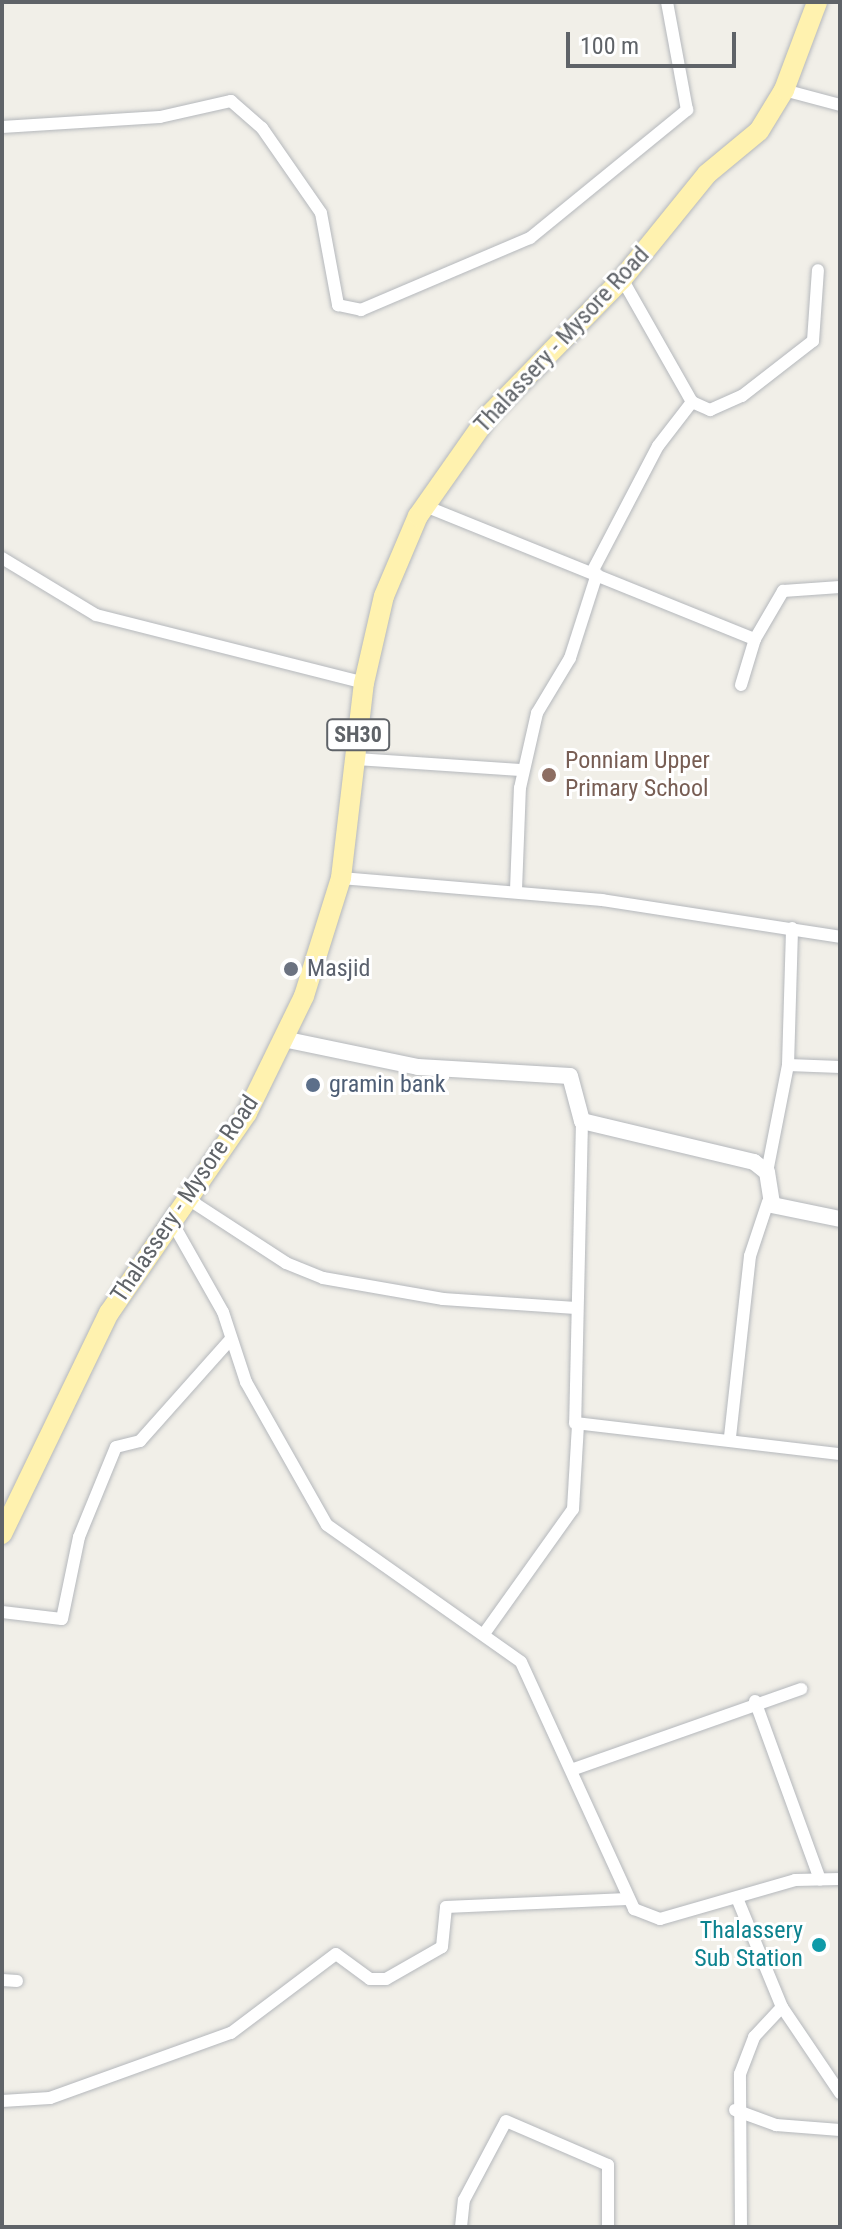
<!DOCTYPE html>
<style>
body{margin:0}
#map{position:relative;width:842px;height:2229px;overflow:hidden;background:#f1efe8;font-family:"Roboto Condensed",sans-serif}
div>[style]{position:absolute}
.roads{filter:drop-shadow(0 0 2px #b5b8bc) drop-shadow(0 0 2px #b5b8bc)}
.minor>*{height:12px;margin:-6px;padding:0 6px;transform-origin:6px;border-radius:6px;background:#fff}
.tertiary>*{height:16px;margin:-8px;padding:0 8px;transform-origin:8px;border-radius:8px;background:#fff}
.primary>*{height:20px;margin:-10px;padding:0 10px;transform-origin:10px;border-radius:10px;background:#fff2af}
.dots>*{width:22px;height:22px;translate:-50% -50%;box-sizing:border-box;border:4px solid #fff;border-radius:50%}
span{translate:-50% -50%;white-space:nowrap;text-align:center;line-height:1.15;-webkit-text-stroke:6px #fff;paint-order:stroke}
.shield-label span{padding:2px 6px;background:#fff;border:2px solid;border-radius:6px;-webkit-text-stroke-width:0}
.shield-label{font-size:22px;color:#5f6368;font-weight:700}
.street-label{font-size:24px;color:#5f6368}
.education-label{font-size:24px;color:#785e54}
.left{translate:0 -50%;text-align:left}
.worship-label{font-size:24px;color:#5b616d}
.service-label{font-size:24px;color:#4e5e75}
.culture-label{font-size:24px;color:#0d838f}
.right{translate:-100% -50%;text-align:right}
.frame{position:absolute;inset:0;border:4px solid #5f6368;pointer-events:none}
.scale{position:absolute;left:566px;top:32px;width:170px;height:36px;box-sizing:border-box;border:4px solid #5f6368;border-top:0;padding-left:10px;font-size:24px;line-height:28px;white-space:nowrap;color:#5f6368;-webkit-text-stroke:6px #fff;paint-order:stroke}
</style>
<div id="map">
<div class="roads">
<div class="minor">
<i style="left:784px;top:90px;width:58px;rotate:15deg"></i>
<i style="left:2px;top:127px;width:158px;rotate:-3.6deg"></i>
<i style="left:160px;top:117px;width:73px;rotate:-12.7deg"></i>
<i style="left:231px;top:101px;width:41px;rotate:41.1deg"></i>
<i style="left:262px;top:128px;width:103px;rotate:55.2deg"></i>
<i style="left:321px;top:213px;width:94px;rotate:79.5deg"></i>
<i style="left:338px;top:305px;width:24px;rotate:12deg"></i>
<i style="left:361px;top:310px;width:184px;rotate:-23.1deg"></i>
<i style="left:530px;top:238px;width:203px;rotate:-39.2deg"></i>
<i style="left:687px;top:110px;width:110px;rotate:-100.5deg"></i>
<i style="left:692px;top:402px;width:20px;rotate:24deg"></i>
<i style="left:710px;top:410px;width:35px;rotate:-24deg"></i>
<i style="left:742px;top:396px;width:90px;rotate:-37.8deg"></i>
<i style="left:813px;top:341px;width:71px;rotate:-86deg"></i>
<i style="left:425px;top:506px;width:356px;rotate:22deg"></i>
<i style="left:2px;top:558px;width:110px;rotate:31.2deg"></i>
<i style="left:96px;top:615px;width:276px;rotate:14.2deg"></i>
<i style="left:592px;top:572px;width:142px;rotate:-62.4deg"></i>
<i style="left:658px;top:446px;width:56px;rotate:-52.3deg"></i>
<i style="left:692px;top:402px;width:142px;rotate:-119.6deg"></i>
<i style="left:741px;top:685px;width:48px;rotate:-73.1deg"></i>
<i style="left:755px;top:639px;width:56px;rotate:-59.7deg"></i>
<i style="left:783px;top:591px;width:57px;rotate:-4deg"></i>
<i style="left:355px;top:759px;width:167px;rotate:3.8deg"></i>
<i style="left:341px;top:878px;width:262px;rotate:4.8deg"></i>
<i style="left:602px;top:900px;width:241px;rotate:8.8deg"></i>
<i style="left:516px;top:890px;width:102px;rotate:-87.8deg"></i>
<i style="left:520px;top:788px;width:77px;rotate:-77.2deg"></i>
<i style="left:537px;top:713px;width:64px;rotate:-59deg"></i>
<i style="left:570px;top:658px;width:88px;rotate:-72.2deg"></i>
<i style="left:788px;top:1065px;width:52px;rotate:2.2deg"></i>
<i style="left:582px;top:1121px;width:302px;rotate:91.3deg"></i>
<i style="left:575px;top:1423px;width:267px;rotate:6.7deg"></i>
<i style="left:767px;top:1172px;width:109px;rotate:-78.9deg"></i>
<i style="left:788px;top:1065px;width:137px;rotate:-88.3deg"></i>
<i style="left:188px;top:1199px;width:117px;rotate:33.1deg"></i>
<i style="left:286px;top:1263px;width:40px;rotate:22deg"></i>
<i style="left:323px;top:1278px;width:122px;rotate:9.9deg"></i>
<i style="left:443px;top:1299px;width:133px;rotate:3.9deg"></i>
<i style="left:172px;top:1222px;width:103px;rotate:60.5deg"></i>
<i style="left:223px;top:1312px;width:74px;rotate:71.8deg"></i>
<i style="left:246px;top:1382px;width:164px;rotate:60.5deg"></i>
<i style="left:327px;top:1525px;width:237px;rotate:35.2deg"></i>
<i style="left:521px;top:1662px;width:272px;rotate:65.4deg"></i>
<i style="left:634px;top:1909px;width:28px;rotate:21deg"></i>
<i style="left:660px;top:1919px;width:141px;rotate:-16.1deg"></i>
<i style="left:795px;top:1880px;width:45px;rotate:-1.3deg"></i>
<i style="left:730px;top:1437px;width:182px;rotate:-83.7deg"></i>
<i style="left:750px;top:1256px;width:57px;rotate:-71.6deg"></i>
<i style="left:2px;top:1612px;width:60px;rotate:6.7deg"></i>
<i style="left:62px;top:1619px;width:84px;rotate:-78.3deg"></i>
<i style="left:79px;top:1537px;width:97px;rotate:-67.7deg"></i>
<i style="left:116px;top:1447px;width:25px;rotate:-14deg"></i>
<i style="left:140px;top:1441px;width:137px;rotate:-48.3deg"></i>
<i style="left:486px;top:1631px;width:150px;rotate:-54.5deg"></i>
<i style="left:573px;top:1509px;width:83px;rotate:-86.6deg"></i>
<i style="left:755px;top:1701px;width:190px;rotate:70deg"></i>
<i style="left:574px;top:1769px;width:241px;rotate:-19.4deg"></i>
<i style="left:737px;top:1898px;width:118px;rotate:67.6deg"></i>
<i style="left:782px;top:2007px;width:104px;rotate:56deg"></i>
<i style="left:2px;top:1980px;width:15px;rotate:4deg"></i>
<i style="left:2px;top:2101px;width:48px;rotate:-3.6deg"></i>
<i style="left:50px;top:2098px;width:192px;rotate:-19.8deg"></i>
<i style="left:231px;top:2033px;width:131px;rotate:-37deg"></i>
<i style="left:336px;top:1954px;width:42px;rotate:36.3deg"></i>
<i style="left:370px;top:1979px;width:16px"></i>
<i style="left:386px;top:1979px;width:64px;rotate:-29.7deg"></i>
<i style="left:442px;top:1947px;width:40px;rotate:-84.3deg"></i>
<i style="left:446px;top:1907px;width:181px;rotate:-2.5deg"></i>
<i style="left:735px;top:2110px;width:44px;rotate:20.1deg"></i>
<i style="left:776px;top:2125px;width:64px;rotate:4.5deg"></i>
<i style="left:461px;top:2227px;width:27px;rotate:-84deg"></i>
<i style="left:464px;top:2200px;width:89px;rotate:-62deg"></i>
<i style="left:506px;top:2121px;width:111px;rotate:23.3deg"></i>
<i style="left:608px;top:2165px;width:62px;rotate:90deg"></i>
<i style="left:741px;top:2227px;width:153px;rotate:-90.4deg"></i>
<i style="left:740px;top:2074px;width:40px;rotate:-69deg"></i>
<i style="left:754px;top:2037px;width:41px;rotate:-47deg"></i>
</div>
<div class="tertiary">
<i style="left:283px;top:1039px;width:138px;rotate:11.7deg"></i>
<i style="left:418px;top:1067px;width:152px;rotate:3.4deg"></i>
<i style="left:570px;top:1076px;width:47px;rotate:75.1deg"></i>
<i style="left:582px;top:1121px;width:177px;rotate:13.4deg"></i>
<i style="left:754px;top:1162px;width:16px;rotate:38deg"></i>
<i style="left:767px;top:1172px;width:33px;rotate:81deg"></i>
<i style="left:772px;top:1205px;width:69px;rotate:11.6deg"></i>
</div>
<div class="primary">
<i style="left:2px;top:1534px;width:246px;rotate:-64.2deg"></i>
<i style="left:109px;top:1313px;width:243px;rotate:-55.4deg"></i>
<i style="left:247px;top:1113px;width:130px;rotate:-64deg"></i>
<i style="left:304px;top:996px;width:124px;rotate:-72.6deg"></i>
<i style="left:341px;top:878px;width:196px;rotate:-83.3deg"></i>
<i style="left:364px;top:683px;width:89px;rotate:-77.1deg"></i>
<i style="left:384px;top:596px;width:87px;rotate:-67deg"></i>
<i style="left:418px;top:516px;width:123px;rotate:-54.9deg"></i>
<i style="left:489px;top:415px;width:190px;rotate:-45.6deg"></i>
<i style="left:622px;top:279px;width:135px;rotate:-51deg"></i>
<i style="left:707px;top:174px;width:67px;rotate:-39.6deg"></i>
<i style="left:759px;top:131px;width:48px;rotate:-58.6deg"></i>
<i style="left:784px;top:90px;width:94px;rotate:-69.4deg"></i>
</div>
</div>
<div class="dots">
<i style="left:549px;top:775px;background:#8d6e63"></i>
<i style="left:291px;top:969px;background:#6b7280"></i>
<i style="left:313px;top:1085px;background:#5c6f8a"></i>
<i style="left:819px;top:1945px;background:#0f9aa8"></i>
</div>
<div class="shield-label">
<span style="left:358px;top:735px">SH30</span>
</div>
<div class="street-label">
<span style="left:562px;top:340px;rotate:-47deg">Thalassery - Mysore Road</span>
<span style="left:185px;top:1199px;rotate:-56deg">Thalassery - Mysore Road</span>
</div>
<div class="education-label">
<span class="left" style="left:565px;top:775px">Ponniam Upper<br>Primary School</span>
</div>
<div class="worship-label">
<span class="left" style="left:307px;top:969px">Masjid</span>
</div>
<div class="service-label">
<span class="left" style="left:329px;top:1085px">gramin bank</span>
</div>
<div class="culture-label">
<span class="right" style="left:803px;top:1945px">Thalassery<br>Sub Station</span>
</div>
<div class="frame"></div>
<div class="scale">100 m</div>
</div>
